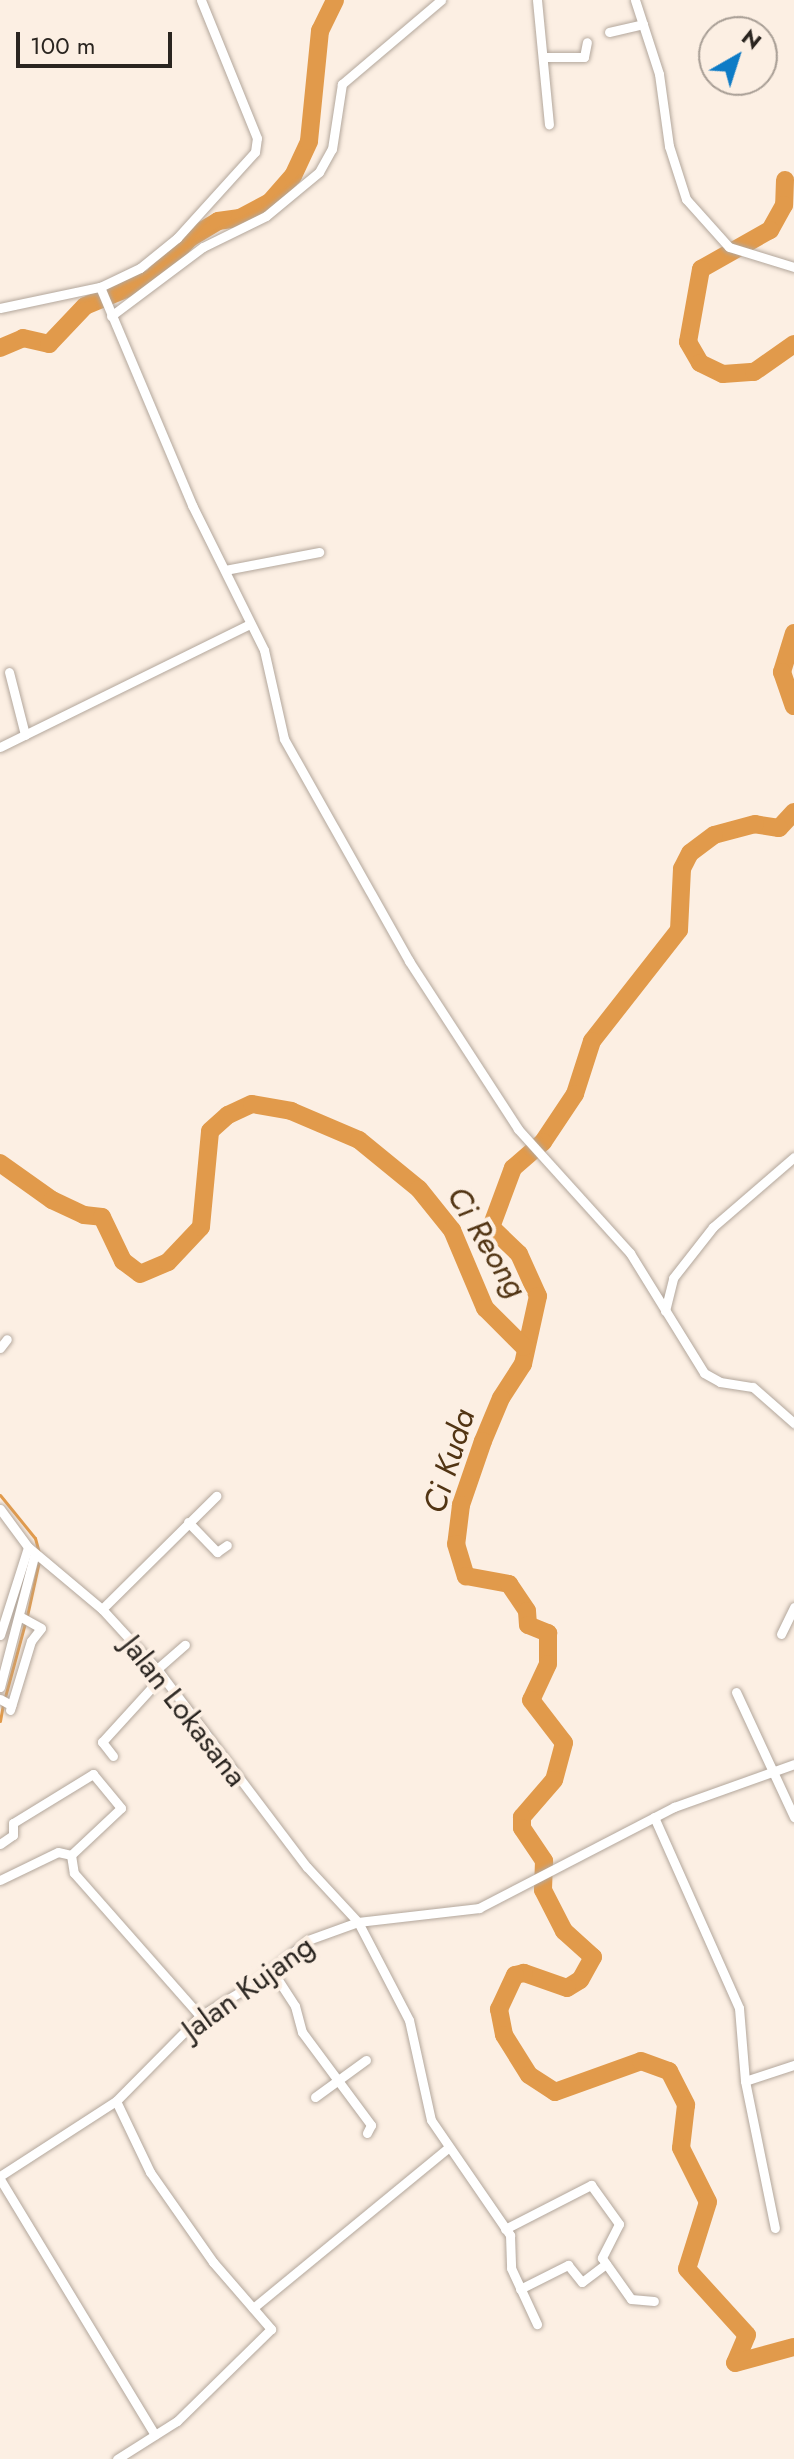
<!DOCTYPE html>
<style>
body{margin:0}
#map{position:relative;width:794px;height:2459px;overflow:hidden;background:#fcefe3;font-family:Jost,sans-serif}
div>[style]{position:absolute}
.stream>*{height:3px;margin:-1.5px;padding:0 1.5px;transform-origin:1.5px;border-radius:1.5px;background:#e19a4b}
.river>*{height:18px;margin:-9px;padding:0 9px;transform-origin:9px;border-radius:9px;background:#e19a4b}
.roads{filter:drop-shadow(0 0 2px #b3a79c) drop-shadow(0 0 2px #b3a79c)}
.minor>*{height:9px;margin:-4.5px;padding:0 4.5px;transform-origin:4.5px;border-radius:4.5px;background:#fff}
span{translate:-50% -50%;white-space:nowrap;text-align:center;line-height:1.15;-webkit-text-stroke:8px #fcefe3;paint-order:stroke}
.street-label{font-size:30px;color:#2a2520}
.water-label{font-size:32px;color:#523514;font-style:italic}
.north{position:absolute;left:698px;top:16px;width:80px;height:80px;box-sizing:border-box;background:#fcefe3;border:2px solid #a89e95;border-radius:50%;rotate:39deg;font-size:22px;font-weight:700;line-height:32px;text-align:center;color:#2a2520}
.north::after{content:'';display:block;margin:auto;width:28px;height:36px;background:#0d7bc6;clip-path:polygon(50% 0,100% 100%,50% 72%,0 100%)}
.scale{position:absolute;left:16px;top:32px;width:156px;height:36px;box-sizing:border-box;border:4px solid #2a2520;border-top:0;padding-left:10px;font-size:24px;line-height:28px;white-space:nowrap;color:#2a2520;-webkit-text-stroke:6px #fcefe3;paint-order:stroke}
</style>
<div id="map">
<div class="stream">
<i style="left:0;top:1495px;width:55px;rotate:50.9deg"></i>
<i style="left:35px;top:1538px;width:16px;rotate:75deg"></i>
<i style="left:27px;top:1616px;width:56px;rotate:-77.7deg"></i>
<i style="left:5px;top:1697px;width:77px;rotate:-74.9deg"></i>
<i style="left:0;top:1721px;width:17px;rotate:-80deg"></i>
</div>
<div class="river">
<i style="left:785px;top:180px;width:25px;rotate:92deg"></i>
<i style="left:784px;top:205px;width:29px;rotate:119deg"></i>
<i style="left:770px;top:230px;width:79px;rotate:150.5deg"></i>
<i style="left:701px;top:269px;width:74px;rotate:100.1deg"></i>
<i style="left:688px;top:342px;width:24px;rotate:60deg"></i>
<i style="left:700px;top:363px;width:25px;rotate:26deg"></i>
<i style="left:723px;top:374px;width:31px;rotate:-4deg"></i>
<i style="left:754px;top:372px;width:49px;rotate:-35deg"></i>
<i style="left:0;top:348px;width:25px;rotate:-23deg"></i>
<i style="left:23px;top:338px;width:27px;rotate:13deg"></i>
<i style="left:49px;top:344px;width:52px;rotate:-46.5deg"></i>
<i style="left:85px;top:306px;width:73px;rotate:-22.7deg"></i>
<i style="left:152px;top:278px;width:55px;rotate:-46.5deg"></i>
<i style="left:190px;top:238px;width:33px;rotate:-31deg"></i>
<i style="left:218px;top:221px;width:22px;rotate:-8deg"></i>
<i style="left:240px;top:218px;width:34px;rotate:-28deg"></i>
<i style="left:270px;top:202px;width:35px;rotate:-49deg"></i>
<i style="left:293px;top:176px;width:38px;rotate:-65deg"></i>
<i style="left:309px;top:141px;width:111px;rotate:-84.3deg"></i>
<i style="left:320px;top:31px;width:34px;rotate:-64deg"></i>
<i style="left:794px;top:633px;width:41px;rotate:107.1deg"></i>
<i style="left:782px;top:672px;width:36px;rotate:71deg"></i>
<i style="left:794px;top:812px;width:22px;rotate:133deg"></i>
<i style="left:779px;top:828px;width:24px;rotate:-171deg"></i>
<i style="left:755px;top:824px;width:42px;rotate:165deg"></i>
<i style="left:714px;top:835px;width:30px;rotate:143deg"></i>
<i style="left:690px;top:853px;width:18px;rotate:117deg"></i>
<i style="left:682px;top:869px;width:61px;rotate:92.8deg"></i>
<i style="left:679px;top:930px;width:141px;rotate:128.1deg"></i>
<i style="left:592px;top:1041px;width:56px;rotate:107.8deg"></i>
<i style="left:575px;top:1094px;width:58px;rotate:123.7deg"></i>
<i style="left:543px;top:1142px;width:40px;rotate:139deg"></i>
<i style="left:513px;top:1168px;width:63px;rotate:110.4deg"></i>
<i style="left:491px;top:1227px;width:39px;rotate:44deg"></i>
<i style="left:519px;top:1254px;width:46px;rotate:65.7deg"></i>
<i style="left:538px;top:1296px;width:70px;rotate:102.4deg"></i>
<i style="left:523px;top:1364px;width:40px;rotate:122.9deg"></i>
<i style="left:501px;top:1398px;width:47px;rotate:112.7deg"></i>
<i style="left:483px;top:1441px;width:68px;rotate:109deg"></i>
<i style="left:461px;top:1505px;width:39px;rotate:97deg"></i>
<i style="left:456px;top:1544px;width:34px;rotate:73deg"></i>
<i style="left:466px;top:1576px;width:44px;rotate:10.5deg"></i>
<i style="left:509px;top:1584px;width:32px;rotate:56deg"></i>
<i style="left:527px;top:1611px;width:14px;rotate:86deg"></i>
<i style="left:528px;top:1625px;width:22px;rotate:22deg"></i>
<i style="left:548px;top:1633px;width:31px;rotate:90deg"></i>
<i style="left:548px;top:1664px;width:40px;rotate:115deg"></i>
<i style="left:531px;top:1700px;width:54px;rotate:52.5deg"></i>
<i style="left:564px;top:1743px;width:38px;rotate:105deg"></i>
<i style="left:554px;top:1780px;width:49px;rotate:130.9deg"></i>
<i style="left:522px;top:1817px;width:11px;rotate:90deg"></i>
<i style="left:522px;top:1828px;width:40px;rotate:56deg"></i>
<i style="left:544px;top:1861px;width:29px;rotate:92deg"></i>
<i style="left:543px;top:1890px;width:46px;rotate:62.9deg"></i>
<i style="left:564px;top:1931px;width:39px;rotate:42deg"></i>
<i style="left:593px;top:1957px;width:26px;rotate:119deg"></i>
<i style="left:580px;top:1980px;width:15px;rotate:148deg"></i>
<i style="left:567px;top:1988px;width:46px;rotate:-160.8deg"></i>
<i style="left:524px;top:1973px;width:9px;rotate:167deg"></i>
<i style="left:515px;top:1975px;width:38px;rotate:115deg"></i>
<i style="left:499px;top:2009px;width:26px;rotate:79deg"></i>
<i style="left:504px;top:2035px;width:47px;rotate:58deg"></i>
<i style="left:529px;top:2075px;width:31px;rotate:33deg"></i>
<i style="left:555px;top:2092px;width:91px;rotate:-19.8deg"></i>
<i style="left:641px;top:2061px;width:30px;rotate:20deg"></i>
<i style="left:669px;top:2071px;width:38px;rotate:63deg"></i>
<i style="left:686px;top:2105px;width:43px;rotate:96.6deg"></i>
<i style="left:681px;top:2148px;width:60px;rotate:63.4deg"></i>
<i style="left:708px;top:2202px;width:70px;rotate:107.4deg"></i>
<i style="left:687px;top:2269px;width:89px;rotate:47.7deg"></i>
<i style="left:747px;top:2335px;width:30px;rotate:113deg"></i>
<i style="left:735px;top:2363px;width:61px;rotate:-15.2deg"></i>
<i style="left:0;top:1163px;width:64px;rotate:35.4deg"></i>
<i style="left:52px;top:1200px;width:35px;rotate:25deg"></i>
<i style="left:84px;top:1215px;width:18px;rotate:6deg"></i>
<i style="left:102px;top:1217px;width:49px;rotate:64.5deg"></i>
<i style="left:123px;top:1261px;width:21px;rotate:37deg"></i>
<i style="left:140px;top:1274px;width:30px;rotate:-23deg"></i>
<i style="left:168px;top:1262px;width:48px;rotate:-46.7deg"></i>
<i style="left:201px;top:1227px;width:96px;rotate:-84.6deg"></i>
<i style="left:210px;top:1131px;width:24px;rotate:-42deg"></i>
<i style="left:228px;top:1115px;width:26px;rotate:-25deg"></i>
<i style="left:252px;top:1104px;width:40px;rotate:10deg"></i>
<i style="left:291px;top:1111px;width:74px;rotate:23.1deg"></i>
<i style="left:359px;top:1140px;width:77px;rotate:39.2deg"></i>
<i style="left:419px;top:1189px;width:53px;rotate:51.2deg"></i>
<i style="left:452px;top:1230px;width:85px;rotate:67.1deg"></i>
<i style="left:485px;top:1308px;width:55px;rotate:45deg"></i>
</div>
<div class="roads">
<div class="minor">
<i style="left:537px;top:0;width:125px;rotate:84.5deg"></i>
<i style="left:635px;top:0;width:78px;rotate:72deg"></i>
<i style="left:659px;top:74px;width:73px;rotate:82.1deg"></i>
<i style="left:669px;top:146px;width:56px;rotate:72.2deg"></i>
<i style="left:686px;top:199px;width:64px;rotate:48.1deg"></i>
<i style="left:729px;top:247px;width:68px;rotate:17.1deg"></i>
<i style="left:609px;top:32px;width:35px;rotate:-13deg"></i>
<i style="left:544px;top:57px;width:40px"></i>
<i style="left:584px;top:57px;width:15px;rotate:-79deg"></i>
<i style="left:100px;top:287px;width:237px;rotate:67.1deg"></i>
<i style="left:192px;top:505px;width:162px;rotate:63.6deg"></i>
<i style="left:264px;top:650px;width:91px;rotate:77.3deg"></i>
<i style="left:284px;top:739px;width:255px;rotate:60.6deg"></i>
<i style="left:409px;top:961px;width:200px;rotate:57deg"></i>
<i style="left:518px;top:1129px;width:167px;rotate:47.9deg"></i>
<i style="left:630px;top:1253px;width:141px;rotate:58.3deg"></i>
<i style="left:704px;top:1373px;width:18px;rotate:29deg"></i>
<i style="left:720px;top:1382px;width:33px;rotate:9deg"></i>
<i style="left:753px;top:1387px;width:55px;rotate:41.3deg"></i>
<i style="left:0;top:308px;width:102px;rotate:-11.9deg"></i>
<i style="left:100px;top:287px;width:44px;rotate:-25.4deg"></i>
<i style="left:140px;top:268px;width:48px;rotate:-39deg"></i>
<i style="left:177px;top:238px;width:116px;rotate:-47.8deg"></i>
<i style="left:255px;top:152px;width:14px;rotate:-82deg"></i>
<i style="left:257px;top:138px;width:149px;rotate:-112.1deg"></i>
<i style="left:111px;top:316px;width:115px;rotate:-36.9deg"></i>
<i style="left:203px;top:247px;width:70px;rotate:-26.2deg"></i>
<i style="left:266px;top:216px;width:69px;rotate:-39.7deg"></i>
<i style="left:319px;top:172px;width:26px;rotate:-61deg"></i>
<i style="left:332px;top:149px;width:66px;rotate:-81.3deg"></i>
<i style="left:342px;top:84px;width:130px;rotate:-40.3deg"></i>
<i style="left:225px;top:570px;width:96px;rotate:-10.8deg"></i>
<i style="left:9px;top:672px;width:65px;rotate:75.7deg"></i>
<i style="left:0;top:747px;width:279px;rotate:-26.2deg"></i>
<i style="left:665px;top:1311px;width:34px;rotate:-76deg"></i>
<i style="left:673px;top:1278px;width:65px;rotate:-51.9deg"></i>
<i style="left:713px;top:1227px;width:107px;rotate:-40.8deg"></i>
<i style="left:0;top:1348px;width:11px;rotate:-52deg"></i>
<i style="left:0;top:1509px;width:47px;rotate:53.6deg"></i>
<i style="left:28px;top:1547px;width:97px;rotate:40deg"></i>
<i style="left:102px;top:1609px;width:81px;rotate:47.5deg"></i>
<i style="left:157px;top:1669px;width:248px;rotate:52.9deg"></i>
<i style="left:307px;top:1867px;width:75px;rotate:47.2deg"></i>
<i style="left:358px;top:1922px;width:110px;rotate:62.5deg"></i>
<i style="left:409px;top:2020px;width:102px;rotate:77.6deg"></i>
<i style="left:431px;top:2120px;width:140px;rotate:55.5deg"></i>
<i style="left:510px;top:2235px;width:33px;rotate:88deg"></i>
<i style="left:511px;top:2268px;width:62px;rotate:65.1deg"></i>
<i style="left:188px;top:1522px;width:42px;rotate:46deg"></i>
<i style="left:217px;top:1552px;width:12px;rotate:-35deg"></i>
<i style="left:102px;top:1609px;width:161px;rotate:-44.7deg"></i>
<i style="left:781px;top:1634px;width:30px;rotate:-64deg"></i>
<i style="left:0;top:1635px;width:92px;rotate:-72.3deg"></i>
<i style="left:157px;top:1669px;width:37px;rotate:-41deg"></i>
<i style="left:0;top:1687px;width:138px;rotate:-75.4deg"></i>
<i style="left:736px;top:1692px;width:138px;rotate:65.1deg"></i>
<i style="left:0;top:1699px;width:13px;rotate:29deg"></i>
<i style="left:10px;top:1710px;width:72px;rotate:-73.1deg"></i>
<i style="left:31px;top:1641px;width:16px;rotate:-52deg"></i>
<i style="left:41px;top:1628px;width:23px;rotate:-151deg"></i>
<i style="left:113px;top:1756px;width:18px;rotate:-128deg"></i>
<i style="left:102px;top:1742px;width:89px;rotate:-47.7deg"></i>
<i style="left:654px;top:1817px;width:209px;rotate:66deg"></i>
<i style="left:739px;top:2008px;width:73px;rotate:85.3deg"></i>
<i style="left:745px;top:2081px;width:150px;rotate:78.5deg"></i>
<i style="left:0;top:1844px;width:16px;rotate:-35deg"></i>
<i style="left:13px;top:1835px;width:12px;rotate:-90deg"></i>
<i style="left:13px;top:1823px;width:94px;rotate:-31.5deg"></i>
<i style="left:93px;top:1774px;width:44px;rotate:50.5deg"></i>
<i style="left:121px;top:1808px;width:69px;rotate:136.8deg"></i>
<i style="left:0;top:1880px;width:64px;rotate:-25.8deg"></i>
<i style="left:58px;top:1852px;width:13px;rotate:13deg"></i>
<i style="left:71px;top:1855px;width:18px;rotate:81deg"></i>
<i style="left:74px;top:1873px;width:191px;rotate:48.6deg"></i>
<i style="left:271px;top:1969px;width:44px;rotate:57deg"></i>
<i style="left:295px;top:2006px;width:27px;rotate:75deg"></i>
<i style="left:302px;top:2032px;width:116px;rotate:53.4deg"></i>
<i style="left:371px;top:2125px;width:9px;rotate:117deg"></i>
<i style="left:745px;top:2081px;width:52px;rotate:-18.1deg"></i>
<i style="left:315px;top:2097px;width:63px;rotate:-36deg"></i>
<i style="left:116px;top:2101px;width:79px;rotate:64.4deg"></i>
<i style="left:150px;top:2172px;width:110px;rotate:55deg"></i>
<i style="left:213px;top:2262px;width:89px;rotate:49.1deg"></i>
<i style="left:271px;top:2329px;width:132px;rotate:135.6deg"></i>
<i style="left:177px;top:2421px;width:71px;rotate:147.7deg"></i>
<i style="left:0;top:2176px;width:138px;rotate:-32.9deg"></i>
<i style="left:116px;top:2101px;width:120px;rotate:-45.3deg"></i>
<i style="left:200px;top:2016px;width:70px;rotate:-31deg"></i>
<i style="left:260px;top:1980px;width:62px;rotate:-39.8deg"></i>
<i style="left:308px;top:1940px;width:53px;rotate:-19.8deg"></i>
<i style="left:358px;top:1922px;width:122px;rotate:-6.6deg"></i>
<i style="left:479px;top:1908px;width:220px;rotate:-27.4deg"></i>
<i style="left:674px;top:1807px;width:127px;rotate:-19.7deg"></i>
<i style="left:0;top:2179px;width:299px;rotate:58.8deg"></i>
<i style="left:505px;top:2229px;width:97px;rotate:-27.1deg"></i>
<i style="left:591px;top:2185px;width:48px;rotate:54.3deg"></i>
<i style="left:619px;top:2224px;width:38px;rotate:117deg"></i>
<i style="left:602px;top:2258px;width:50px;rotate:54.7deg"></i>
<i style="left:631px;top:2299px;width:23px;rotate:5deg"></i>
<i style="left:520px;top:2289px;width:54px;rotate:-26.6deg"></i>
<i style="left:568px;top:2265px;width:22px;rotate:51deg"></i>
<i style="left:582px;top:2282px;width:30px;rotate:-37deg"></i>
<i style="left:253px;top:2308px;width:252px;rotate:-39.4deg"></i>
</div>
</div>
<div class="street-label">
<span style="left:184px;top:1711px;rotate:52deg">Jalan Lokasana</span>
<span style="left:248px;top:1988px;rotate:-36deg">Jalan Kujang</span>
</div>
<div class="water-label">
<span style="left:487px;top:1242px;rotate:59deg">Ci Reong</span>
<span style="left:449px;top:1461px;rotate:-73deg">Ci Kuda</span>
</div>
<div class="north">N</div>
<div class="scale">100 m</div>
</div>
